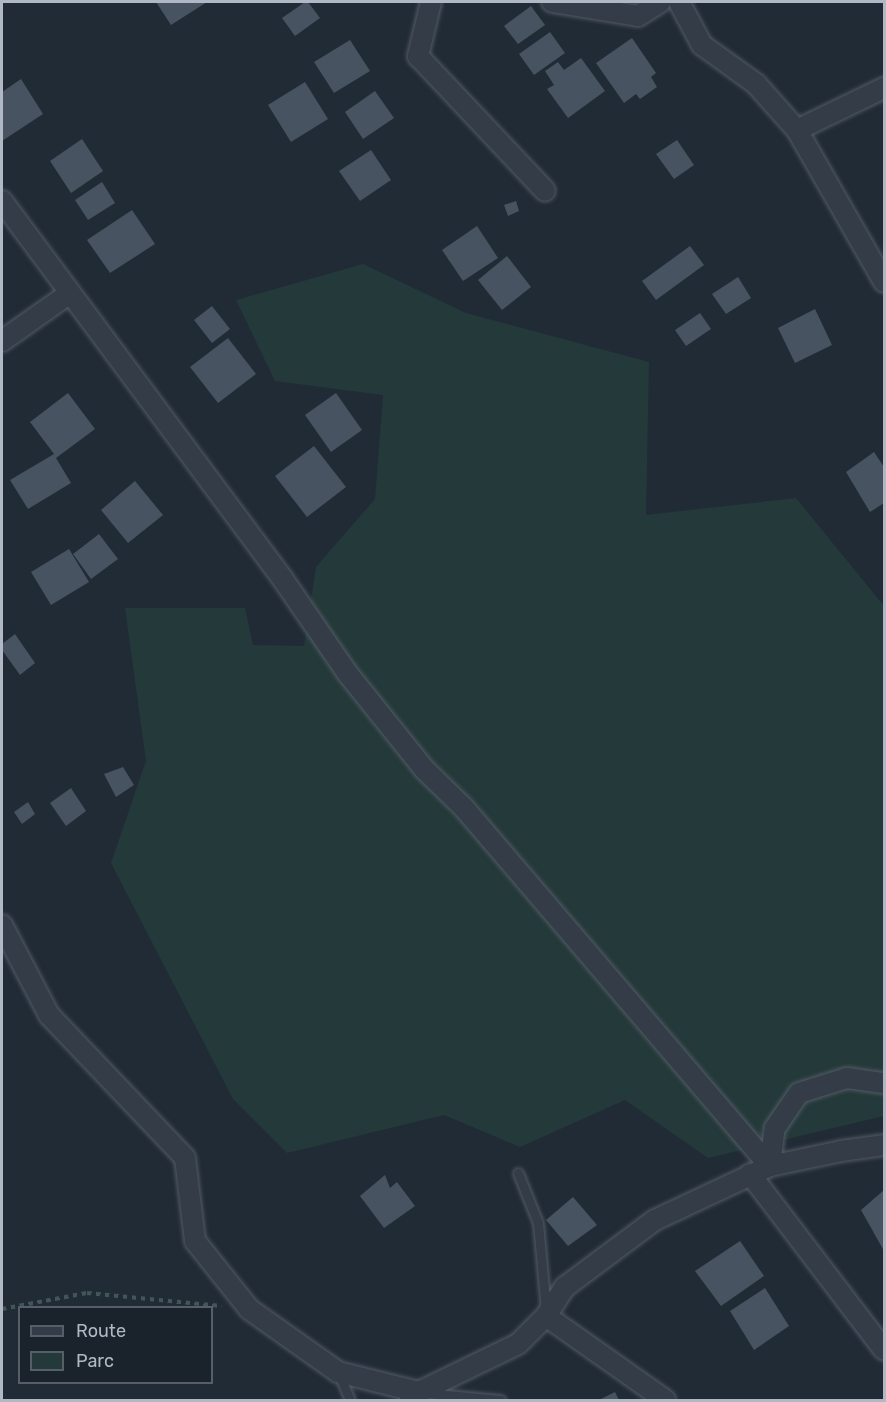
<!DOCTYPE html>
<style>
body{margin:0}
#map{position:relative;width:886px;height:1402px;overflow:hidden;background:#212b36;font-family:Rubik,sans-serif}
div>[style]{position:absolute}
.green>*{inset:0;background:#243939}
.building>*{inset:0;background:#475360}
.path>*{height:4px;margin-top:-2px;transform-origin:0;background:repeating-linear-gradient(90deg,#425657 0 4.5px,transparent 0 9px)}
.roads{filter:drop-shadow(0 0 2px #525b65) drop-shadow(0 0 2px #525b65)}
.lane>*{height:9px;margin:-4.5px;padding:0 4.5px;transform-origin:4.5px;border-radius:4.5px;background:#343d47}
.street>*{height:20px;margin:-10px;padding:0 10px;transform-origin:10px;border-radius:10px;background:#343d47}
span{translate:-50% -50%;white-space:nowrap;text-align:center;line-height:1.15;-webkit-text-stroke:4.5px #1a222c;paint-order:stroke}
.frame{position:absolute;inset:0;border:3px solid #afb8c4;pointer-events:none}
.legend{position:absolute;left:18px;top:1306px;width:195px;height:78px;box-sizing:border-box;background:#1a222c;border:2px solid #565e69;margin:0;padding:8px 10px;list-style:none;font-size:18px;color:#afb8c4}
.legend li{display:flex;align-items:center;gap:12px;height:30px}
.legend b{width:30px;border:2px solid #565e69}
</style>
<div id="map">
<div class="green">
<i style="clip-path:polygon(363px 264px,466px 313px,649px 362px,646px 515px,796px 498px,884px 606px,884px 1116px,708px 1158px,625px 1100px,520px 1147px,444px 1115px,287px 1153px,233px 1099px,111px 863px,146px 761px,125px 608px,245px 608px,253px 645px,304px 646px,316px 567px,375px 499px,383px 395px,275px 381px,236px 300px)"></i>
</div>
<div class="building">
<i style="clip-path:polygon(156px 2px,207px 2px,171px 25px)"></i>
<i style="clip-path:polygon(305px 2px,308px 2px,320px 18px,295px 36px,282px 18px)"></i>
<i style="clip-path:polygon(531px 6px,545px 25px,518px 44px,504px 26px)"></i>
<i style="clip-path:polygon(550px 32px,565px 53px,534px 75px,519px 54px)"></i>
<i style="clip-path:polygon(632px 38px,656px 73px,651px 77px,657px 87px,640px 99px,636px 94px,624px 103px,596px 63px)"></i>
<i style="clip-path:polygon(350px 40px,370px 71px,334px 93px,314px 62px)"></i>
<i style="clip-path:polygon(581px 58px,605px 91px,568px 118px,547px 89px,554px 85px,545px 71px,558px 62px,564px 70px)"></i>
<i style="clip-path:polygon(21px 79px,43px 114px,2px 141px,2px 92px)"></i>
<i style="clip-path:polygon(305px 82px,328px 119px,291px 142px,268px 105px)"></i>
<i style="clip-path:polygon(375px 91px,394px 118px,363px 139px,345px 112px)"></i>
<i style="clip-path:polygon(82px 139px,103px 171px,71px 193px,50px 161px)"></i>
<i style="clip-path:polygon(677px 140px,694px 165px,674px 179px,656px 154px)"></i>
<i style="clip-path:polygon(371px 150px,391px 180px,360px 201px,339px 171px)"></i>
<i style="clip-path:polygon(102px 182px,115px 203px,88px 220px,75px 200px)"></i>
<i style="clip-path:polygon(516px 201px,519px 211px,508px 216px,504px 205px)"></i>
<i style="clip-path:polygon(132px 210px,155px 244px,110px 273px,87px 240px)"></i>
<i style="clip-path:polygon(477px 226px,498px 258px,463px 281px,442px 250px)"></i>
<i style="clip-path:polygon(690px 246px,704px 265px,656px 300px,642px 281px)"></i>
<i style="clip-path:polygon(507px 256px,531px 287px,502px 310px,478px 280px)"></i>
<i style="clip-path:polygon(738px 277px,751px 298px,726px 314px,712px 294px)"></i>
<i style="clip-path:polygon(212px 306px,230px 329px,212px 343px,194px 320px)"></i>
<i style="clip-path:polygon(815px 309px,832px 345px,795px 363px,778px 328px)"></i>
<i style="clip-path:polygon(700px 313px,711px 329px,686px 346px,675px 330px)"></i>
<i style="clip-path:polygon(228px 338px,256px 374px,218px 403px,190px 367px)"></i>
<i style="clip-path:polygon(68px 393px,95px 429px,56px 458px,71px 483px,28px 509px,10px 480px,54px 454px,30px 422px)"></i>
<i style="clip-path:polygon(336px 393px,362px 430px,331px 452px,305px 415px)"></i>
<i style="clip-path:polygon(314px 446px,346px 487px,307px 517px,275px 476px)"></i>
<i style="clip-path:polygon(874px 452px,884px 467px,884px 503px,870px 512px,846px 472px)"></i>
<i style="clip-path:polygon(135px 481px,163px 515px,128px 543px,101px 510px)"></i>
<i style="clip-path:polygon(99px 534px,118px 559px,91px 579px,73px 554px)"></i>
<i style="clip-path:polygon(69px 549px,89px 582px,51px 605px,31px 572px)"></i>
<i style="clip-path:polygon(15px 634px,35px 663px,20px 675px,2px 650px,2px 644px)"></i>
<i style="clip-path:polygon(123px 767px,134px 785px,116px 797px,104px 774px)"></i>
<i style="clip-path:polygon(71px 788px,86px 811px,66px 826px,50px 803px)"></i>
<i style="clip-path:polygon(28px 802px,35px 814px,22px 824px,14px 812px)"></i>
<i style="clip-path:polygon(385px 1175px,390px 1188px,397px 1182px,415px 1206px,384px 1228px,360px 1196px)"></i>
<i style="clip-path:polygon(884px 1190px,884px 1251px,861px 1210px)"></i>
<i style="clip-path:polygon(573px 1197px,597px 1225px,568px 1246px,546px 1220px)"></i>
<i style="clip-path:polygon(740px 1241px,764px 1276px,721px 1306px,695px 1271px)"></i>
<i style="clip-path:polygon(765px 1288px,789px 1326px,754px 1350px,730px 1311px)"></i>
<i style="clip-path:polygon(615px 1392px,619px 1400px,599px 1400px)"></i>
</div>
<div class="path">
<i style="left:2px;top:1309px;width:86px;rotate:-10.7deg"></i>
<i style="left:87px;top:1293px;width:135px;rotate:5.5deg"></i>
</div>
<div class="roads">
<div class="lane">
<i style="left:518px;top:1173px;width:54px;rotate:68.2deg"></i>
<i style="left:538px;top:1223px;width:88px;rotate:84.8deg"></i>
<i style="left:338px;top:1372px;width:30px;rotate:67deg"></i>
<i style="left:426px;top:1393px;width:75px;rotate:5.3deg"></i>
</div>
<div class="street">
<i style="left:431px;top:2px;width:56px;rotate:103.5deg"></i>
<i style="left:418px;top:56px;width:185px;rotate:46.7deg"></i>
<i style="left:552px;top:2px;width:87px;rotate:9.2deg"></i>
<i style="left:638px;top:16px;width:26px;rotate:-32deg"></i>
<i style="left:679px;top:2px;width:49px;rotate:61.9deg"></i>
<i style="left:702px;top:45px;width:67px;rotate:35.8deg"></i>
<i style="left:756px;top:84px;width:62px;rotate:48.3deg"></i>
<i style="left:797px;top:130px;width:175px;rotate:60.2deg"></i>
<i style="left:797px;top:130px;width:97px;rotate:-25.8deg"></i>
<i style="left:2px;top:201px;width:470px;rotate:53.4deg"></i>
<i style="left:282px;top:578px;width:116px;rotate:55.5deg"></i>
<i style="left:348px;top:674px;width:123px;rotate:51.3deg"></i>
<i style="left:425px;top:770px;width:54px;rotate:44.3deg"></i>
<i style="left:464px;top:808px;width:471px;rotate:49.5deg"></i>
<i style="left:2px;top:341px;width:83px;rotate:-35.2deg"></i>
<i style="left:2px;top:925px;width:102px;rotate:62.4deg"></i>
<i style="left:49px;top:1015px;width:197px;rotate:46.4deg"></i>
<i style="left:185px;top:1158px;width:84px;rotate:83.1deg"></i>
<i style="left:195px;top:1241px;width:87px;rotate:51.5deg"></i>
<i style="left:249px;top:1309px;width:109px;rotate:35.3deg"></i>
<i style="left:338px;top:1372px;width:83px;rotate:13.9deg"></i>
<i style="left:770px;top:1166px;width:38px;rotate:-83deg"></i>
<i style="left:775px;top:1128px;width:42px;rotate:-55.6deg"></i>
<i style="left:799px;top:1093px;width:50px;rotate:-17.4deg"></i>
<i style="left:847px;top:1078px;width:37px;rotate:8deg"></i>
<i style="left:750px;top:1174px;width:221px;rotate:52.7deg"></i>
<i style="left:546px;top:1316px;width:146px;rotate:35.2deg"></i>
<i style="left:410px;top:1400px;width:12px;rotate:-42deg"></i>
<i style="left:419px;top:1392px;width:110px;rotate:-25.9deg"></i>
<i style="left:518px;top:1344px;width:40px;rotate:-45deg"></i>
<i style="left:546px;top:1316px;width:35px;rotate:-57deg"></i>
<i style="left:565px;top:1287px;width:112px;rotate:-36.7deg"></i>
<i style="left:655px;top:1220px;width:127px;rotate:-25.2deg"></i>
<i style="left:770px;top:1166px;width:73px;rotate:-11.9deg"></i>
<i style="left:841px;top:1151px;width:43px;rotate:-7.9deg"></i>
</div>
</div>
<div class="frame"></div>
<ul class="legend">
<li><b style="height:8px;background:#343d47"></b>Route</li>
<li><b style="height:16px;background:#243939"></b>Parc</li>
</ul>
</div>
